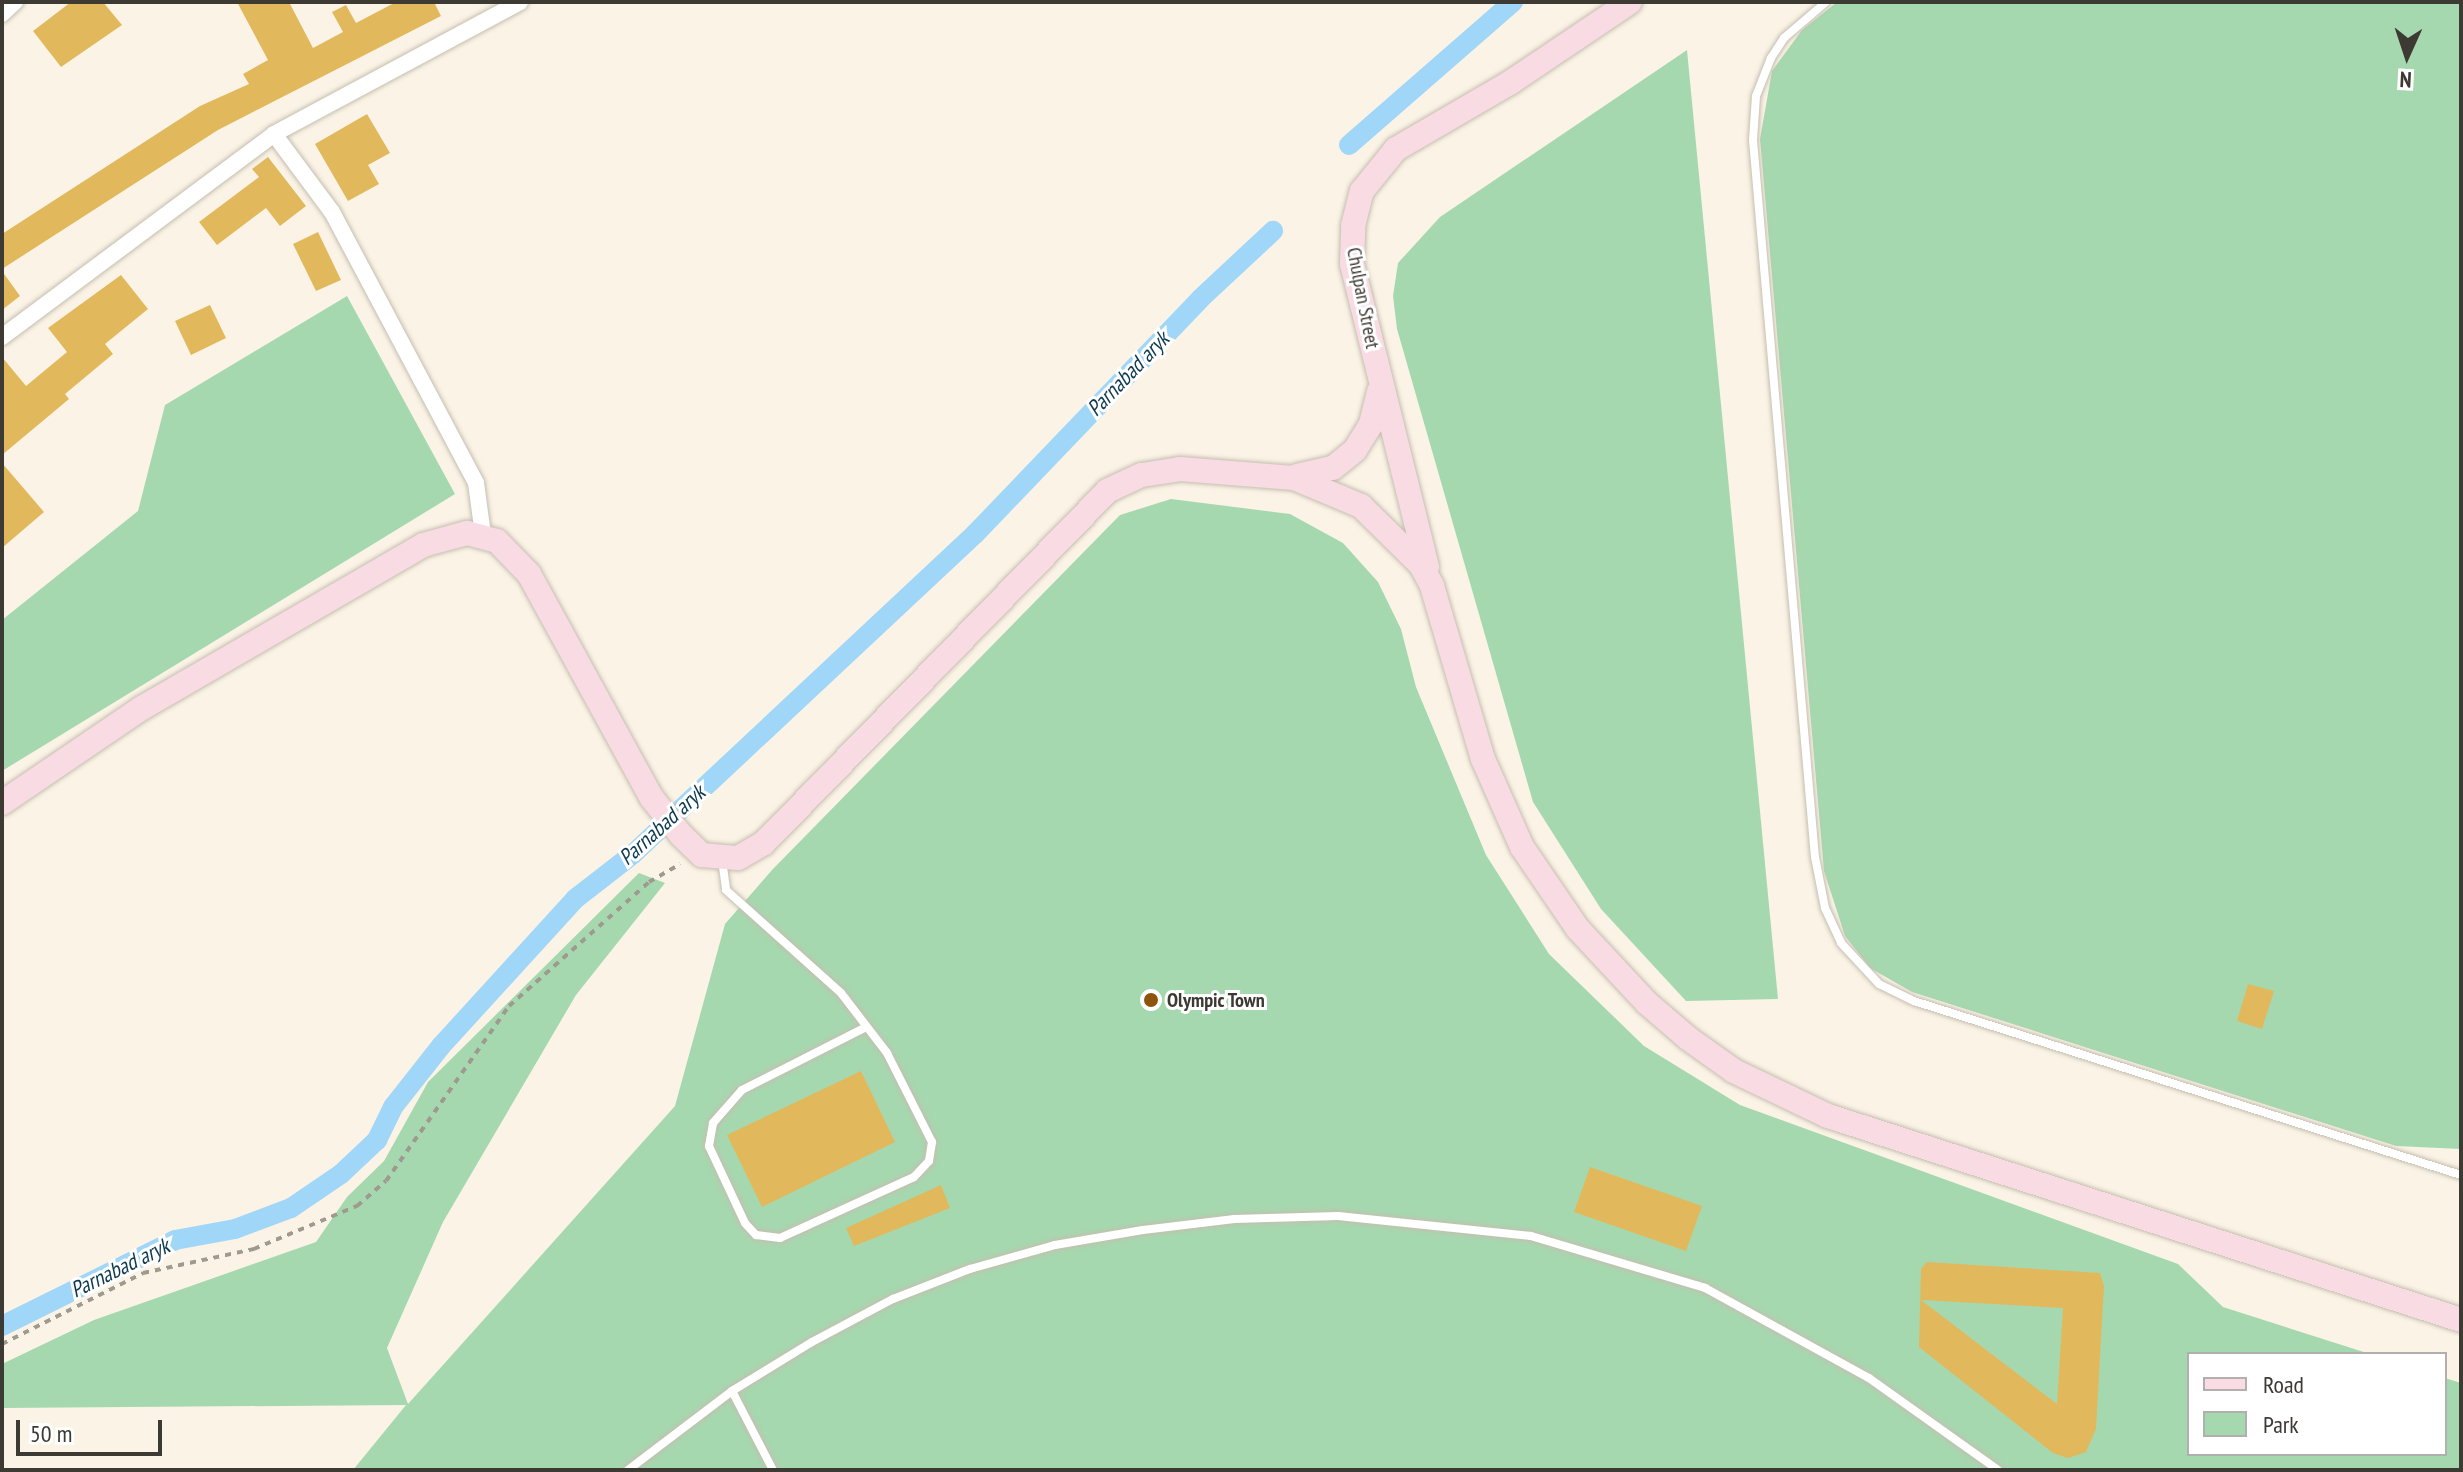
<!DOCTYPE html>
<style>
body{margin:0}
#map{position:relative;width:2463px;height:1472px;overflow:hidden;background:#fbf4e6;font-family:"PT Sans Narrow",sans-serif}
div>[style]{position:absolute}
.green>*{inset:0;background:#a6d8af}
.canal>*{height:20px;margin:-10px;padding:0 10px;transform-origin:10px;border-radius:10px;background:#a0d6f7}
.building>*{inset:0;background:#e2b85c}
.path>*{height:4px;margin-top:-2px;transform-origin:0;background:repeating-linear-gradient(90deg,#9f9a90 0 6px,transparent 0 12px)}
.roads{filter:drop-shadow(0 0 2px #c5beb0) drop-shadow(0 0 2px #c5beb0)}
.lane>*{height:8px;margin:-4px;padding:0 4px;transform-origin:4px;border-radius:4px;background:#fff}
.street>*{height:16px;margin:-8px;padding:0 8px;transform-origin:8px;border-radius:8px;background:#fff}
.secondary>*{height:24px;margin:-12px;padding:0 12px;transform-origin:12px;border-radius:12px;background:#f9dbe4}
.dots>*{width:22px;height:22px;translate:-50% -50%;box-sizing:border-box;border:4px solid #fff;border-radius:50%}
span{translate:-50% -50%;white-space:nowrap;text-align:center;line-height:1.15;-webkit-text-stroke:6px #fff;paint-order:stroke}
.street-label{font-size:20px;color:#3d3a34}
.poi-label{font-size:20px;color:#3d3a34;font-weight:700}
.left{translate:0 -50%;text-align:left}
.water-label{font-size:22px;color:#0e3a50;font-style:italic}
.frame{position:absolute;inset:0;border:4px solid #3d3a34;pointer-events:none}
.legend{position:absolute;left:2187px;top:1352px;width:260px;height:104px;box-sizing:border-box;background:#fff;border:2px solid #b1b0ae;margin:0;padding:10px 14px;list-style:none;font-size:24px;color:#3d3a34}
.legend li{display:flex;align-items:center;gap:16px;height:40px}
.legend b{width:40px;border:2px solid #b1b0ae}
.north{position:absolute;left:2367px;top:16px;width:80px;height:80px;-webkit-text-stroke:6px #fff;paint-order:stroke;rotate:183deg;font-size:22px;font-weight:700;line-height:32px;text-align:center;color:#3d3a34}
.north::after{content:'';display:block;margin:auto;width:28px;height:36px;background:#3d3a34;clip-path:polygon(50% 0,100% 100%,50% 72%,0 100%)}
.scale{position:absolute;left:16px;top:1420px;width:146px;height:36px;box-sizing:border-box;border:4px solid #3d3a34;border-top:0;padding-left:10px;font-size:24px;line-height:28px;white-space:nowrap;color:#3d3a34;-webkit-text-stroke:6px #fff;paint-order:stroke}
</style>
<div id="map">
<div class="green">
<i style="clip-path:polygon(1837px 2px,2461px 2px,2461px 1149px,2396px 1146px,1912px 992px,1870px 968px,1845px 936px,1824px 871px,1760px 139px,1772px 71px,1802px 30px)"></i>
<i style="clip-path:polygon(1687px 50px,1778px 999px,1686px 1001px,1601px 909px,1533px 802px,1397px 329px,1393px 296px,1398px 263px,1440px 217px)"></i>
<i style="clip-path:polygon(347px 296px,455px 494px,2px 771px,2px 620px,138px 511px,165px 405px)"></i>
<i style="clip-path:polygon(1171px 499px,1290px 514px,1343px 543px,1378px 582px,1401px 629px,1416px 687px,1486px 855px,1549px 954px,1644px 1046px,1740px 1105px,2178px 1264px,2223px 1307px,2370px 1354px,2189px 1354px,2189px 1454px,2445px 1454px,2445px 1378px,2461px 1383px,2461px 1470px,353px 1470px,406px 1405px,2px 1408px,2px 1364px,94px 1320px,316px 1242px,347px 1197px,384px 1161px,428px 1082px,639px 873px,665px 883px,576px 995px,443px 1222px,387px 1348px,408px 1404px,675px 1106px,725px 924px,772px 870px,1120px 515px)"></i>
</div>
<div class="canal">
<i style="left:1349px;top:145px;width:218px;rotate:-41.1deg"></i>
<i style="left:2px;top:1326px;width:193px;rotate:-26.4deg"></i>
<i style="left:175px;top:1240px;width:61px;rotate:-10.4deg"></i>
<i style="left:235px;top:1229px;width:60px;rotate:-20.6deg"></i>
<i style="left:291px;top:1208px;width:60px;rotate:-34.2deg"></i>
<i style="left:341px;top:1174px;width:50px;rotate:-43.4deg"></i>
<i style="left:377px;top:1140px;width:37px;rotate:-64deg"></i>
<i style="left:393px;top:1107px;width:78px;rotate:-51.8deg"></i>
<i style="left:441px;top:1046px;width:199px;rotate:-47.6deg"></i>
<i style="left:575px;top:899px;width:73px;rotate:-37.8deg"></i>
<i style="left:633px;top:854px;width:468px;rotate:-43.1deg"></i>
<i style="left:975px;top:534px;width:325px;rotate:-46.2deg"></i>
<i style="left:1200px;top:299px;width:100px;rotate:-43deg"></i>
</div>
<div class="building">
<i style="clip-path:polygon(71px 2px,103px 2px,122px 25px,61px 67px,33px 31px)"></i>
<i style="clip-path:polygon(237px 2px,289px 2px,313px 48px,343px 32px,332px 12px,346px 5px,356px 23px,396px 2px,434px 2px,441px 16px,218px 130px,2px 269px,2px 234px,200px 106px,249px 84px,243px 74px,268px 60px)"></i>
<i style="clip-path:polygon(367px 114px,390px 153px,368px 165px,379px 184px,348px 201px,315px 144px)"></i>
<i style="clip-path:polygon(268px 157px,306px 206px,280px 226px,266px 208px,217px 245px,199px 222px,259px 177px,252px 169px)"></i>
<i style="clip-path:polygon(318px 232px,341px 280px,316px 291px,293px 244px)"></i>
<i style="clip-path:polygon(2px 271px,20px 296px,2px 310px)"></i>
<i style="clip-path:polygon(121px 275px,148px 309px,105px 344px,113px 354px,65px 394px,69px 399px,2px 455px,2px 357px,26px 386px,67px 352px,48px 328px)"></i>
<i style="clip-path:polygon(210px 305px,226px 338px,191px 355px,175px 321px)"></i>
<i style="clip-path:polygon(2px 463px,44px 512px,2px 548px)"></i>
<i style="clip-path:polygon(2248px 984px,2274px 991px,2262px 1029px,2237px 1021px)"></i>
<i style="clip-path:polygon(861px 1071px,895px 1142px,762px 1207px,727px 1135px)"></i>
<i style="clip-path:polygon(1590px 1167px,1702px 1206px,1686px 1251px,1574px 1212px)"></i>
<i style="clip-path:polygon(941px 1185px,950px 1208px,854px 1246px,846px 1228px)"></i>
<i style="clip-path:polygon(evenodd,1927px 1262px,2100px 1273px,2104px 1286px,2096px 1429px,2086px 1452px,2068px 1458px,2053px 1453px,1919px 1347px,1921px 1269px,1927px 1262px,1921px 1300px,2063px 1308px,2057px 1404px,1921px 1300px)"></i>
</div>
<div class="path">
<i style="left:2px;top:1344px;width:158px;rotate:-26.7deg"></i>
<i style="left:143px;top:1273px;width:114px;rotate:-12.2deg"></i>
<i style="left:254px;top:1249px;width:112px;rotate:-22.7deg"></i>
<i style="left:357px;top:1206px;width:38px;rotate:-41deg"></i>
<i style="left:386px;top:1181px;width:214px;rotate:-54.9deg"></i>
<i style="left:509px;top:1006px;width:187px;rotate:-41.5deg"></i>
<i style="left:649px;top:882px;width:36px;rotate:-30deg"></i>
</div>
<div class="roads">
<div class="lane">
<i style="left:1826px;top:2px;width:55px;rotate:139.4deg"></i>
<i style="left:1784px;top:38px;width:24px;rotate:123deg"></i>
<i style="left:1771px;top:58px;width:41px;rotate:111.5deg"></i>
<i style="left:1756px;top:96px;width:44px;rotate:93.9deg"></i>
<i style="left:1753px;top:140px;width:720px;rotate:85.06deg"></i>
<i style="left:1815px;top:857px;width:52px;rotate:78.9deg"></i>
<i style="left:1825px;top:908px;width:38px;rotate:65deg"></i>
<i style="left:1841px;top:943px;width:56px;rotate:47.2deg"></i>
<i style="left:1879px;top:984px;width:39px;rotate:26deg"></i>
<i style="left:1914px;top:1001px;width:574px;rotate:17.65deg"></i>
<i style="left:722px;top:860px;width:30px;rotate:82deg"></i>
<i style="left:726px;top:890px;width:154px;rotate:41.8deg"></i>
<i style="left:841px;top:993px;width:76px;rotate:52.5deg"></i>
<i style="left:887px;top:1053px;width:100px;rotate:63.2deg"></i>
<i style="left:932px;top:1142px;width:19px;rotate:99deg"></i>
<i style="left:929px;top:1161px;width:22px;rotate:133deg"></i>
<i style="left:914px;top:1177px;width:147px;rotate:155.5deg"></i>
<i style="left:780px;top:1238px;width:24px;rotate:-173deg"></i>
<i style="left:756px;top:1235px;width:16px;rotate:-133deg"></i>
<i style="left:745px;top:1223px;width:85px;rotate:-115.1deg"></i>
<i style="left:709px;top:1146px;width:23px;rotate:-80deg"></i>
<i style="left:713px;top:1123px;width:44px;rotate:-48.7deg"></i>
<i style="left:742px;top:1090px;width:139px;rotate:-26.9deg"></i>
<i style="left:732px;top:1391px;width:89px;rotate:62.6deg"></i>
<i style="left:628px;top:1470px;width:131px;rotate:-37.2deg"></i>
<i style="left:732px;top:1391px;width:94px;rotate:-31.5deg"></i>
<i style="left:812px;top:1342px;width:92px;rotate:-28deg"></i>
<i style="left:893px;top:1299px;width:83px;rotate:-21.3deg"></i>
<i style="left:970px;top:1269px;width:88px;rotate:-15.8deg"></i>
<i style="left:1055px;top:1245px;width:89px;rotate:-9.7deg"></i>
<i style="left:1143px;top:1230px;width:92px;rotate:-6.9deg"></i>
<i style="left:1234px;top:1219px;width:104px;rotate:-1.7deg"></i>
<i style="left:1338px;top:1216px;width:194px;rotate:5.9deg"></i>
<i style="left:1531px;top:1236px;width:182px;rotate:16.6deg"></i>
<i style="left:1705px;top:1288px;width:187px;rotate:28.8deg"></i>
<i style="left:1869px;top:1378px;width:158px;rotate:35.5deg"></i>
</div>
<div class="street">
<i style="left:2px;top:14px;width:18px;rotate:-43deg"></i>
<i style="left:274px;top:134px;width:279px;rotate:-28.2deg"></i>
<i style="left:2px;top:337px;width:339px;rotate:-36.7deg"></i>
<i style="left:274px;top:134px;width:97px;rotate:53.4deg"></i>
<i style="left:332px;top:212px;width:307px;rotate:62deg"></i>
<i style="left:476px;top:483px;width:52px;rotate:82.3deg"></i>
</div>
<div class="secondary">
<i style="left:1297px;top:476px;width:37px;rotate:-13deg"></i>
<i style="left:1333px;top:468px;width:28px;rotate:-39deg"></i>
<i style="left:1355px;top:450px;width:31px;rotate:-58deg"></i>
<i style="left:1371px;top:424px;width:34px;rotate:-76deg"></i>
<i style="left:1427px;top:567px;width:312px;rotate:-103.9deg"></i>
<i style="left:1352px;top:264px;width:38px;rotate:-88deg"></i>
<i style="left:1353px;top:226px;width:36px;rotate:-76deg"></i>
<i style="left:1362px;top:191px;width:54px;rotate:-51deg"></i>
<i style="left:1396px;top:149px;width:133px;rotate:-30.2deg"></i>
<i style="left:1511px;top:82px;width:143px;rotate:-33.9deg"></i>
<i style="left:2px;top:803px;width:169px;rotate:-34.2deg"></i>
<i style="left:142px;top:708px;width:325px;rotate:-30.1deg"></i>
<i style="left:423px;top:545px;width:46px;rotate:-15.3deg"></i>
<i style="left:467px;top:533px;width:31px;rotate:15deg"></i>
<i style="left:497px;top:541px;width:46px;rotate:45.9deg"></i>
<i style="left:529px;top:574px;width:254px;rotate:61.3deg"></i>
<i style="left:651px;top:797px;width:48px;rotate:51.7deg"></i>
<i style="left:681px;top:835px;width:29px;rotate:44deg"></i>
<i style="left:702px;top:855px;width:36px;rotate:5deg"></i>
<i style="left:738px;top:858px;width:30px;rotate:-30deg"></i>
<i style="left:764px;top:843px;width:491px;rotate:-45.7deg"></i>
<i style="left:1107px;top:491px;width:38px;rotate:-25deg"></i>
<i style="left:1142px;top:475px;width:38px;rotate:-9deg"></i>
<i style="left:1180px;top:469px;width:114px;rotate:4.5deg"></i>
<i style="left:1294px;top:478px;width:73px;rotate:22.7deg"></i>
<i style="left:1361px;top:506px;width:84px;rotate:44.5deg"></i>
<i style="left:1421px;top:565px;width:24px;rotate:62deg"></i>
<i style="left:1432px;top:586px;width:180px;rotate:73.6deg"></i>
<i style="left:1483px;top:759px;width:96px;rotate:66.1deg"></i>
<i style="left:1522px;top:847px;width:99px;rotate:55.7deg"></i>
<i style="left:1578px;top:929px;width:101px;rotate:47deg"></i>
<i style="left:1647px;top:1003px;width:55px;rotate:40.6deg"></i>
<i style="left:1689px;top:1039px;width:55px;rotate:35.4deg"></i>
<i style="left:1734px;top:1071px;width:104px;rotate:25.6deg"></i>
<i style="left:1828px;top:1116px;width:665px;rotate:17.86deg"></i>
</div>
</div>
<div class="dots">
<i style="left:1151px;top:1000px;background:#8e540e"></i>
</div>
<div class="street-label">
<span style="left:1363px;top:298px;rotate:79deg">Chulpan Street</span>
</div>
<div class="poi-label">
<span class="left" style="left:1167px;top:1000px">Olympic Town</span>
</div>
<div class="water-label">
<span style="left:1128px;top:374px;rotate:-46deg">Parnabad aryk</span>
<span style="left:662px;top:825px;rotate:-42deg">Parnabad aryk</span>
<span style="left:120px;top:1268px;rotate:-26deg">Parnabad aryk</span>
</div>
<div class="frame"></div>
<ul class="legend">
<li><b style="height:10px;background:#f9dbe4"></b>Road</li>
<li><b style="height:22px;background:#a6d8af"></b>Park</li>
</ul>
<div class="north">N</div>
<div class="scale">50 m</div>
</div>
